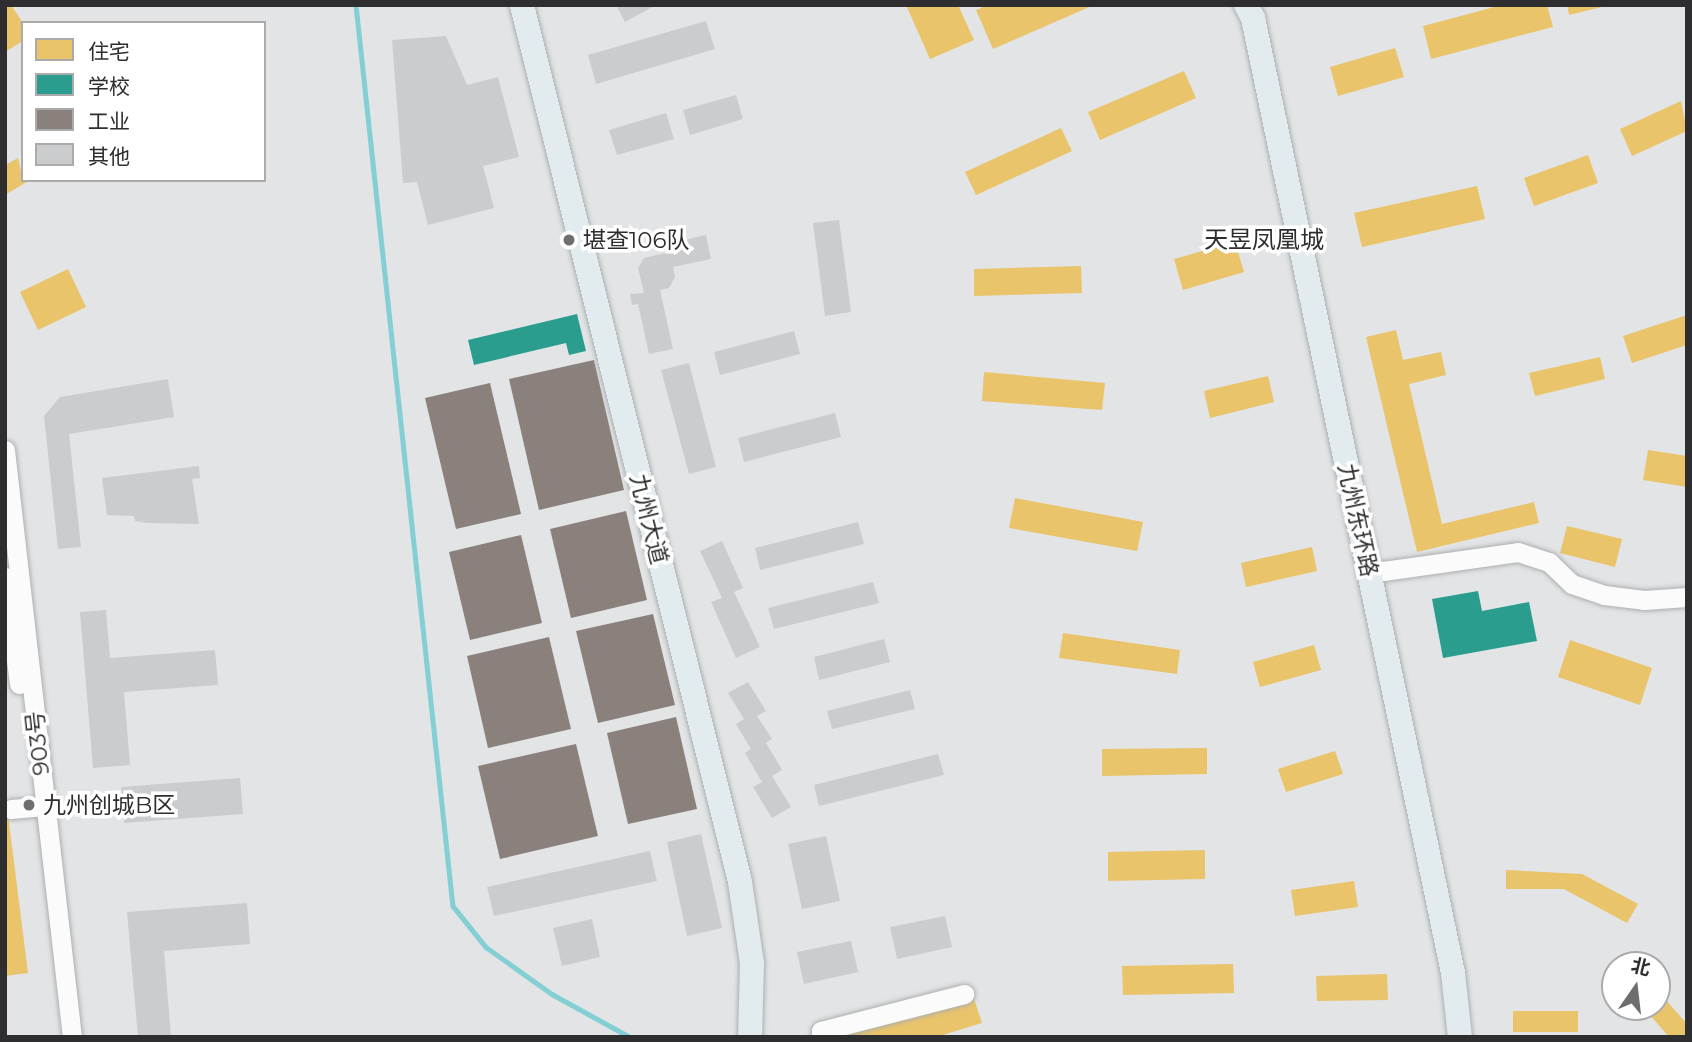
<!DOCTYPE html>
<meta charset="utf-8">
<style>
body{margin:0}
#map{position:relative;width:1692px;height:1042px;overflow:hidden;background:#e2e4e6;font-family:Montserrat,"Noto Sans SC",sans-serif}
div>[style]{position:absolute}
.homes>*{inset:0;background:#e9c46a}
.schools>*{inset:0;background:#2a9d8f}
.industry>*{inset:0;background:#8a817c}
.stream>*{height:4.5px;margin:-2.25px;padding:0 2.25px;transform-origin:2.25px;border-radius:2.25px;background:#83cfd4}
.building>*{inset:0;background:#cbccce}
.roads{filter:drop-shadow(0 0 2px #adafb0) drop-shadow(0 0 2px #adafb0)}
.minor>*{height:19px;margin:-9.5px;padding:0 9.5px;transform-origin:9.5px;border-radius:9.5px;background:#fbfbfb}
.major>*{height:24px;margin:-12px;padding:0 12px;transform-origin:12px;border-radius:12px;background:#e2ebee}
.dots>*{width:19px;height:19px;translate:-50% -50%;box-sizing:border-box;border:4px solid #fff;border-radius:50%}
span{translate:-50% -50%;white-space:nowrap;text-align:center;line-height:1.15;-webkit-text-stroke:7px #fff;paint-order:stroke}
.poi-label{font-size:23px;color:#2e2e30}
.left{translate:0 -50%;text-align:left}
.street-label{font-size:23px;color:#2e2e30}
.neighbourhood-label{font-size:24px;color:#2e2e30}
.frame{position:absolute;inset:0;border:7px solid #2e2e30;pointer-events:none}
.legend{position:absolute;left:21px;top:21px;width:245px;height:161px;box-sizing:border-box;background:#fff;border:2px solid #ababac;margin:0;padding:9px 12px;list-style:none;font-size:21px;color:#2e2e30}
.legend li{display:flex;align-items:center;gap:14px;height:35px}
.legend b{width:35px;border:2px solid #ababac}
.north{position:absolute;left:1601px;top:951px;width:70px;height:70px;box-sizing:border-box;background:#fff;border:2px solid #ababac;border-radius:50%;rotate:14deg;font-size:19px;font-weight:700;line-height:28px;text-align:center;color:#2e2e30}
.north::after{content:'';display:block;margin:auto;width:24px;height:32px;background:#6d6e70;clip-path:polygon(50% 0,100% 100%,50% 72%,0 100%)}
</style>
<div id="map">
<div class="homes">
<i style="clip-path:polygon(5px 5px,11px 5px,23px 23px,23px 41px,5px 52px)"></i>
<i style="clip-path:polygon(906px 5px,958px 5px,974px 40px,930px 59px)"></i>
<i style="clip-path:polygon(988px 5px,1094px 5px,993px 49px,976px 10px)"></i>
<i style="clip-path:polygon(1502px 5px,1547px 5px,1553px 27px,1431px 59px,1423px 26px)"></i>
<i style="clip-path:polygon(1567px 5px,1606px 5px,1606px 6px,1569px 15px)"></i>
<i style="clip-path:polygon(1395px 48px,1404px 77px,1338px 96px,1330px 67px)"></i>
<i style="clip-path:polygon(1184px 71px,1196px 98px,1100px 140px,1088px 112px)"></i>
<i style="clip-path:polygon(1681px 101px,1687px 131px,1632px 156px,1620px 129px)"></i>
<i style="clip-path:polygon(1061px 128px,1072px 151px,976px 195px,965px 172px)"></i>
<i style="clip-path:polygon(1588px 155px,1598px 183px,1534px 206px,1524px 178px)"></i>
<i style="clip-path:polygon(18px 158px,23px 180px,30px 180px,5px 195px,5px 165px)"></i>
<i style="clip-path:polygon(1477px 186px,1485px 219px,1362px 247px,1354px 213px)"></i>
<i style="clip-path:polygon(1235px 242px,1244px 272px,1183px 290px,1174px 259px)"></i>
<i style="clip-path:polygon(1081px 266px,1082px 293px,974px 296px,974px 269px)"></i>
<i style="clip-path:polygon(68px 269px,86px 307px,38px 330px,20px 292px)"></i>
<i style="clip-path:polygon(1687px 315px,1687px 345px,1632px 363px,1623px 336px)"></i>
<i style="clip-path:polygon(1396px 330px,1403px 360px,1441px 352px,1446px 375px,1409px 384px,1442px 524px,1534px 502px,1539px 523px,1417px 552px,1366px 337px)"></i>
<i style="clip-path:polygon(1600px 357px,1605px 379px,1535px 396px,1529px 373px)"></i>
<i style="clip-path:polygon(984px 372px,1105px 383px,1102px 410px,982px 401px)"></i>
<i style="clip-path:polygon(1268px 376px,1274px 402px,1210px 418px,1204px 391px)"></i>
<i style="clip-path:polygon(1648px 450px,1687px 456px,1687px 487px,1643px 480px)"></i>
<i style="clip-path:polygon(1015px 498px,1143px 522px,1137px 551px,1009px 528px)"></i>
<i style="clip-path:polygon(1567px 526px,1622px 539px,1615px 567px,1560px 553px)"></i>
<i style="clip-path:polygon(1312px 547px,1317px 571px,1246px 587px,1241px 563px)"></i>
<i style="clip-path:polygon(1063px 633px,1180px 650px,1177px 674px,1059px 658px)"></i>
<i style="clip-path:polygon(1570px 640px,1652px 668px,1640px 705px,1558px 677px)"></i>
<i style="clip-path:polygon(1314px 645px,1321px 670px,1260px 687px,1253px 662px)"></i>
<i style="clip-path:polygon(1207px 748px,1207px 774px,1102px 776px,1102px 749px)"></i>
<i style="clip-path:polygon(1335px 751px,1343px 774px,1286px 792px,1278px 769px)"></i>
<i style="clip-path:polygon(5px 791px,28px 973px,5px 976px)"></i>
<i style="clip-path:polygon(1205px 850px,1205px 879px,1108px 881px,1108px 852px)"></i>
<i style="clip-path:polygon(1506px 870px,1582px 874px,1638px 904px,1627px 923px,1564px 889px,1506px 889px)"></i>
<i style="clip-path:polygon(1354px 881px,1358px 907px,1295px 916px,1291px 890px)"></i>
<i style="clip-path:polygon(1233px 964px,1234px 993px,1123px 995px,1122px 966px)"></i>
<i style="clip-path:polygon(1387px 974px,1388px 1000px,1317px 1001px,1316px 976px)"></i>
<i style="clip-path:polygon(1657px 990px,1687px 1024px,1687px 1037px,1669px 1037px,1643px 1007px,1657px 1007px)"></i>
<i style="clip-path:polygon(973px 996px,982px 1023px,936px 1037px,838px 1037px)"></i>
<i style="clip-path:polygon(1513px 1011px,1578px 1011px,1578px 1032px,1513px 1032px)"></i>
</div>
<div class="schools">
<i style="clip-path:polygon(577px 314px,586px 351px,569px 355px,566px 343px,474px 365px,468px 340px)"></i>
<i style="clip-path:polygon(1478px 591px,1482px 611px,1529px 602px,1537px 641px,1443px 658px,1432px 599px)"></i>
</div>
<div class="industry">
<i style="clip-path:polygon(594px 360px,624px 490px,539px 510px,509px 379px)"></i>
<i style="clip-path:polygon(490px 383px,521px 514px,456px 529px,425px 398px)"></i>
<i style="clip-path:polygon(626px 511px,647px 600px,571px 618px,550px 529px)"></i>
<i style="clip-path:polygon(521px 535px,542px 623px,470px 640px,449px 552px)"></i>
<i style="clip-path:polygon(653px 614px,675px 705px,598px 723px,576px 631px)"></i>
<i style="clip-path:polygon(549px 637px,571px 729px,488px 748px,467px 656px)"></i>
<i style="clip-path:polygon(676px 717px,697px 809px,628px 824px,607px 733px)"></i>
<i style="clip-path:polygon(576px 744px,598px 836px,500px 859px,478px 766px)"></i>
</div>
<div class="stream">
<i style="left:356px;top:5px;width:906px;rotate:83.86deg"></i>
<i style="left:453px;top:906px;width:53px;rotate:51.2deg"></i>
<i style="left:486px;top:947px;width:81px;rotate:35.5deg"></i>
<i style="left:552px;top:994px;width:89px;rotate:28.9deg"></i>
</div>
<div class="building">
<i style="clip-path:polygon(616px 5px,656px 5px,625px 22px)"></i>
<i style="clip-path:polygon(706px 21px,715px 49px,596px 84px,588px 55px)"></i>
<i style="clip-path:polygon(446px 36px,467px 85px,498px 77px,519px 157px,483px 166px,494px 208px,428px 225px,417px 182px,403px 183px,392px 40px)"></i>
<i style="clip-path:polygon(736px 95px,743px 119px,690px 135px,683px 110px)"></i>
<i style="clip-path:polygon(666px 113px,674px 139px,617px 155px,609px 130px)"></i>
<i style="clip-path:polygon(839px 220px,851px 312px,825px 316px,813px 223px)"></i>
<i style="clip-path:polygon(706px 235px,711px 259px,673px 267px,675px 277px,669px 288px,660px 290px,673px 349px,649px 354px,638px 304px,632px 305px,630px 294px,644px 293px,638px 268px,644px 258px,670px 252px,663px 240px,675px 237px,676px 242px)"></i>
<i style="clip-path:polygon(794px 331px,800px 354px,720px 375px,714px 352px)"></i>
<i style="clip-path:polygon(689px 363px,716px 467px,689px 474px,661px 370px)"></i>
<i style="clip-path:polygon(168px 379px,174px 417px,69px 434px,81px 547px,58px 549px,44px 416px,60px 397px)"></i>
<i style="clip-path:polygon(835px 413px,841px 437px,744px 462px,738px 438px)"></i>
<i style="clip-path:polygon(199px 466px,200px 478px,192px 479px,199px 524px,147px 523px,135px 521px,134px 516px,107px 515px,102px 478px)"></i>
<i style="clip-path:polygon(858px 522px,864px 544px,760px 570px,755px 548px)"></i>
<i style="clip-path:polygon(722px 541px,743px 588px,734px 592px,760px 647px,736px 658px,711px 602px,722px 598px,700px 551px)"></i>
<i style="clip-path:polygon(873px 582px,879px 603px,774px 629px,768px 608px)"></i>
<i style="clip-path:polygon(106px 610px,110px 658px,215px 650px,218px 685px,124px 692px,130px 765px,93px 768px,80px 612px)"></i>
<i style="clip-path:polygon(884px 639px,890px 662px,819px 680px,814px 657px)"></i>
<i style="clip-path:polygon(748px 682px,766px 711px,757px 716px,772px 739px,766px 743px,782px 770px,772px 776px,791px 807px,772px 818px,753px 787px,762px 782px,745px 753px,751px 749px,736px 724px,744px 719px,728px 693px)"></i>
<i style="clip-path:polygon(910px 690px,915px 709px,832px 729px,827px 711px)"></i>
<i style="clip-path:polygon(938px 754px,944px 775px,819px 806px,814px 785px)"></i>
<i style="clip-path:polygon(240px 778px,243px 814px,124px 823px,121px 787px)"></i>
<i style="clip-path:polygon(701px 834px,722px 928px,687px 936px,667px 842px)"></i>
<i style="clip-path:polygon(826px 836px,840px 901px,802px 909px,788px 844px)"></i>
<i style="clip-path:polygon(650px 851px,657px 881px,494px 916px,487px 887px)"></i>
<i style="clip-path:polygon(247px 903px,250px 944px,164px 951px,171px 1037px,138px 1037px,127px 912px)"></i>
<i style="clip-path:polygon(945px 916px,952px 947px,897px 959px,890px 927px)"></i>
<i style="clip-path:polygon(592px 919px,600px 957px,562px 966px,553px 928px)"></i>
<i style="clip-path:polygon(851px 941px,858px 972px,804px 984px,797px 952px)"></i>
</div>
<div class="roads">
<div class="minor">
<i style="left:5px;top:450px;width:591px;rotate:83.49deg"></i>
<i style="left:1369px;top:573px;width:150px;rotate:-8deg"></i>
<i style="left:1518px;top:552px;width:33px;rotate:18deg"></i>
<i style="left:1549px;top:562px;width:32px;rotate:44deg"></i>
<i style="left:1572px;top:584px;width:34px;rotate:19deg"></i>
<i style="left:1604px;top:595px;width:40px;rotate:7.1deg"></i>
<i style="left:1644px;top:600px;width:43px;rotate:-4deg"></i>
<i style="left:5px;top:577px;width:108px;rotate:82.5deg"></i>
<i style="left:11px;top:809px;width:33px;rotate:-5deg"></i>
<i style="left:821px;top:1037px;width:6px;rotate:-90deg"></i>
<i style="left:821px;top:1031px;width:148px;rotate:-14.5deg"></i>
</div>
<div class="major">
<i style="left:522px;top:5px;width:904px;rotate:76.04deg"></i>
<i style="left:740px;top:882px;width:82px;rotate:81.6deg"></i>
<i style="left:752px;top:963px;width:74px;rotate:91.5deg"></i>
<i style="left:1246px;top:5px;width:15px;rotate:62deg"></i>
<i style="left:1253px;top:18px;width:976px;rotate:78.17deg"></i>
<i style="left:1453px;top:973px;width:64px;rotate:83.8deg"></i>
</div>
</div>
<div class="dots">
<i style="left:569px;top:240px;background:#6d6e70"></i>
<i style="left:29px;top:805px;background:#6d6e70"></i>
</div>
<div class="poi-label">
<span class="left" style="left:583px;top:240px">堪查106队</span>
<span class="left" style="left:43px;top:805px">九州创城B区</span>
</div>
<div class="street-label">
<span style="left:649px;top:519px;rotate:76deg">九州大道</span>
<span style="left:1358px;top:520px;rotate:78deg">九州东环路</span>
<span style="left:38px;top:743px;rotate:-96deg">903号</span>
</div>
<div class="neighbourhood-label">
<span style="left:1264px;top:240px">天昱凤凰城</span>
</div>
<div class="frame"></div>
<ul class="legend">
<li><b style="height:19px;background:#e9c46a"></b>住宅</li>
<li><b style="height:19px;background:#2a9d8f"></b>学校</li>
<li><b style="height:19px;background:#8a817c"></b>工业</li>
<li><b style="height:19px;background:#cbccce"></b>其他</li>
</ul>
<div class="north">北</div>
</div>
